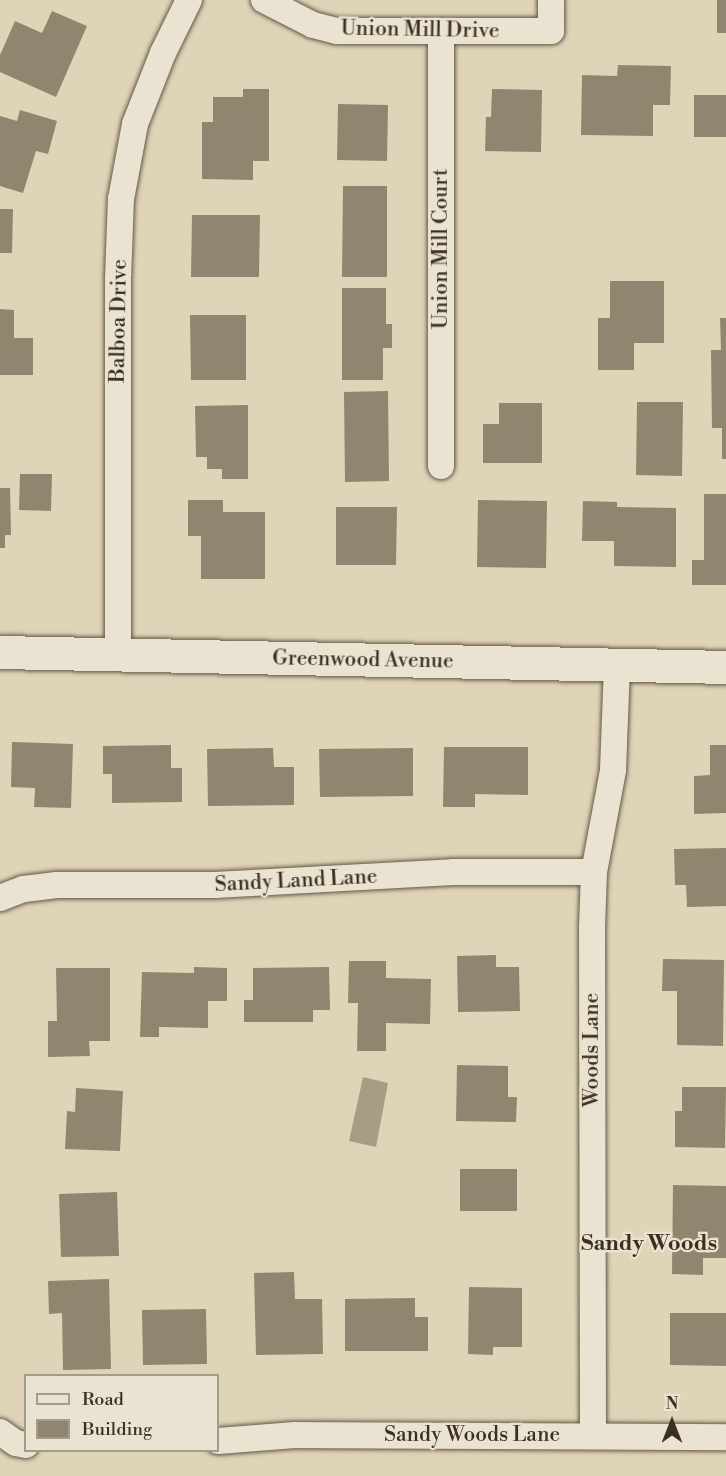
<!DOCTYPE html>
<style>
body{margin:0}
#map{position:relative;width:726px;height:1476px;overflow:hidden;background:#dfd4b8;font-family:"Libre Bodoni",serif}
div>[style]{position:absolute}
.water>*{inset:0;background:#a89c84}
.building>*{inset:0;background:#91856f}
.roads{filter:drop-shadow(0 0 2px #655846) drop-shadow(0 0 2px #655846)}
.street>*{height:26px;margin:-13px;padding:0 13px;transform-origin:13px;border-radius:13px;background:#eae3d1}
.secondary>*{height:33px;margin:-16.5px;padding:0 16.5px;transform-origin:16.5px;border-radius:16.5px;background:#eae3d1}
span{translate:-50% -50%;white-space:nowrap;text-align:center;line-height:1.15;-webkit-text-stroke:4.5px #eae3d1;paint-order:stroke}
.street-label{font-size:21px;color:#3c2f20}
.neighbourhood-label{font-size:22px;color:#3c2f20;font-weight:700}
.legend{position:absolute;left:24px;top:1374px;width:195px;height:78px;box-sizing:border-box;background:#eae3d1;border:2px solid #a49b8a;margin:0;padding:8px 10px;list-style:none;font-size:18px;color:#3c2f20}
.legend li{display:flex;align-items:center;gap:12px;height:30px}
.legend b{width:30px;border:2px solid #a49b8a}
.north{position:absolute;left:642px;top:1392px;width:60px;height:60px;-webkit-text-stroke:4px #eae3d1;paint-order:stroke;rotate:0deg;font-size:16px;font-weight:700;line-height:24px;text-align:center;color:#3c2f20}
.north::after{content:'';display:block;margin:auto;width:21px;height:27px;background:#3c2f20;clip-path:polygon(50% 0,100% 100%,50% 72%,0 100%)}
</style>
<div id="map">
<div class="water">
<i style="clip-path:polygon(363px 1077px,388px 1083px,376px 1147px,349px 1141px)"></i>
</div>
<div class="building">
<i style="clip-path:polygon(717px 0,726px 0,726px 33px,717px 33px)"></i>
<i style="clip-path:polygon(52px 11px,87px 26px,56px 97px,0 72px,0 55px,15px 21px,42px 33px)"></i>
<i style="clip-path:polygon(618px 65px,671px 66px,670px 105px,653px 105px,653px 136px,581px 135px,582px 75px,617px 76px)"></i>
<i style="clip-path:polygon(243px 89px,269px 89px,269px 161px,253px 161px,253px 180px,202px 179px,202px 122px,213px 122px,213px 97px,243px 97px)"></i>
<i style="clip-path:polygon(492px 89px,542px 90px,541px 152px,485px 151px,486px 117px,491px 117px)"></i>
<i style="clip-path:polygon(694px 95px,726px 95px,726px 137px,694px 137px)"></i>
<i style="clip-path:polygon(338px 104px,388px 105px,387px 161px,337px 160px)"></i>
<i style="clip-path:polygon(20px 110px,57px 121px,48px 154px,36px 151px,23px 193px,0 186px,0 116px,17px 121px)"></i>
<i style="clip-path:polygon(343px 186px,387px 186px,387px 277px,342px 277px)"></i>
<i style="clip-path:polygon(0 209px,13px 209px,12px 253px,0 253px)"></i>
<i style="clip-path:polygon(192px 215px,260px 215px,259px 277px,191px 277px)"></i>
<i style="clip-path:polygon(610px 281px,664px 281px,664px 343px,634px 343px,634px 370px,598px 370px,598px 318px,610px 318px)"></i>
<i style="clip-path:polygon(342px 288px,386px 288px,386px 324px,392px 324px,392px 348px,383px 348px,383px 380px,342px 380px)"></i>
<i style="clip-path:polygon(0 309px,14px 310px,14px 338px,33px 338px,33px 375px,0 375px)"></i>
<i style="clip-path:polygon(190px 315px,246px 315px,246px 380px,191px 380px)"></i>
<i style="clip-path:polygon(720px 318px,726px 318px,726px 459px,722px 459px,722px 428px,712px 428px,711px 350px,721px 350px)"></i>
<i style="clip-path:polygon(388px 391px,389px 481px,345px 482px,344px 392px)"></i>
<i style="clip-path:polygon(637px 402px,683px 402px,682px 476px,636px 475px)"></i>
<i style="clip-path:polygon(499px 403px,542px 403px,542px 463px,483px 463px,483px 424px,499px 424px)"></i>
<i style="clip-path:polygon(248px 405px,248px 479px,222px 479px,222px 469px,207px 469px,207px 457px,196px 457px,195px 406px)"></i>
<i style="clip-path:polygon(20px 474px,52px 474px,51px 511px,19px 510px)"></i>
<i style="clip-path:polygon(0 488px,10px 488px,11px 535px,5px 535px,5px 548px,0 548px)"></i>
<i style="clip-path:polygon(704px 494px,726px 494px,726px 585px,692px 585px,692px 560px,704px 560px)"></i>
<i style="clip-path:polygon(188px 500px,223px 500px,223px 512px,265px 512px,265px 579px,201px 579px,201px 536px,188px 536px)"></i>
<i style="clip-path:polygon(478px 500px,547px 501px,546px 568px,477px 567px)"></i>
<i style="clip-path:polygon(583px 501px,617px 502px,617px 507px,676px 508px,676px 567px,614px 566px,614px 541px,582px 541px)"></i>
<i style="clip-path:polygon(336px 507px,397px 507px,396px 565px,336px 565px)"></i>
<i style="clip-path:polygon(12px 742px,73px 744px,71px 808px,34px 807px,35px 788px,11px 787px)"></i>
<i style="clip-path:polygon(171px 745px,171px 768px,182px 768px,182px 802px,112px 803px,112px 774px,103px 774px,103px 746px)"></i>
<i style="clip-path:polygon(710px 745px,726px 745px,726px 813px,694px 814px,694px 776px,710px 775px)"></i>
<i style="clip-path:polygon(444px 747px,528px 747px,528px 795px,475px 794px,475px 807px,443px 807px)"></i>
<i style="clip-path:polygon(273px 748px,274px 767px,294px 767px,294px 805px,208px 806px,207px 749px)"></i>
<i style="clip-path:polygon(413px 748px,413px 796px,320px 797px,319px 749px)"></i>
<i style="clip-path:polygon(726px 848px,726px 906px,687px 907px,686px 885px,675px 885px,674px 849px)"></i>
<i style="clip-path:polygon(496px 955px,496px 967px,519px 967px,520px 1011px,458px 1012px,457px 956px)"></i>
<i style="clip-path:polygon(663px 959px,724px 960px,723px 1046px,677px 1045px,677px 991px,662px 991px)"></i>
<i style="clip-path:polygon(349px 961px,386px 961px,386px 978px,431px 979px,430px 1024px,386px 1023px,386px 1051px,357px 1051px,358px 1003px,348px 1003px)"></i>
<i style="clip-path:polygon(194px 967px,227px 968px,227px 1001px,208px 1001px,208px 1028px,159px 1027px,159px 1037px,140px 1037px,142px 972px,194px 973px)"></i>
<i style="clip-path:polygon(329px 967px,330px 1010px,313px 1010px,313px 1022px,244px 1022px,244px 1000px,253px 1000px,253px 968px)"></i>
<i style="clip-path:polygon(56px 968px,110px 968px,110px 1041px,89px 1041px,90px 1056px,48px 1057px,48px 1021px,57px 1021px)"></i>
<i style="clip-path:polygon(457px 1065px,508px 1066px,508px 1097px,517px 1097px,516px 1122px,456px 1121px)"></i>
<i style="clip-path:polygon(682px 1087px,726px 1087px,725px 1148px,675px 1147px,675px 1111px,682px 1111px)"></i>
<i style="clip-path:polygon(76px 1088px,123px 1091px,120px 1151px,65px 1149px,67px 1111px,75px 1112px)"></i>
<i style="clip-path:polygon(460px 1169px,517px 1169px,517px 1211px,460px 1211px)"></i>
<i style="clip-path:polygon(673px 1185px,726px 1186px,726px 1258px,703px 1258px,703px 1275px,672px 1274px)"></i>
<i style="clip-path:polygon(117px 1192px,119px 1256px,61px 1257px,59px 1194px)"></i>
<i style="clip-path:polygon(294px 1272px,295px 1299px,322px 1299px,323px 1354px,256px 1355px,254px 1273px)"></i>
<i style="clip-path:polygon(109px 1279px,111px 1369px,63px 1370px,62px 1313px,49px 1314px,48px 1281px)"></i>
<i style="clip-path:polygon(469px 1287px,522px 1288px,522px 1347px,493px 1347px,493px 1355px,468px 1354px)"></i>
<i style="clip-path:polygon(415px 1298px,415px 1317px,428px 1317px,428px 1351px,345px 1351px,345px 1299px)"></i>
<i style="clip-path:polygon(206px 1309px,207px 1364px,143px 1365px,142px 1310px)"></i>
<i style="clip-path:polygon(670px 1313px,726px 1313px,726px 1366px,670px 1365px)"></i>
</div>
<div class="roads">
<div class="street">
<i style="left:264px;top:0;width:55px;rotate:27deg"></i>
<i style="left:313px;top:25px;width:25px;rotate:14deg"></i>
<i style="left:337px;top:31px;width:214px"></i>
<i style="left:551px;top:31px;width:31px;rotate:-90deg"></i>
<i style="left:441px;top:466px;width:435px;rotate:-90deg"></i>
<i style="left:118px;top:655px;width:376px;rotate:-90deg"></i>
<i style="left:118px;top:279px;width:80px;rotate:-87.9deg"></i>
<i style="left:121px;top:199px;width:76px;rotate:-79.4deg"></i>
<i style="left:135px;top:124px;width:76px;rotate:-68.5deg"></i>
<i style="left:163px;top:53px;width:59px;rotate:-63.9deg"></i>
<i style="left:0;top:898px;width:26px;rotate:-21deg"></i>
<i style="left:24px;top:889px;width:33px;rotate:-7deg"></i>
<i style="left:57px;top:885px;width:158px"></i>
<i style="left:215px;top:885px;width:238px;rotate:-3.1deg"></i>
<i style="left:453px;top:872px;width:141px"></i>
<i style="left:0;top:1432px;width:19px;rotate:35deg"></i>
<i style="left:16px;top:1443px;width:10px;rotate:11deg"></i>
<i style="left:593px;top:1436px;width:508px;rotate:-90.11deg"></i>
<i style="left:592px;top:928px;width:56px;rotate:-88deg"></i>
<i style="left:594px;top:872px;width:104px;rotate:-79.4deg"></i>
<i style="left:613px;top:770px;width:104px;rotate:-87.8deg"></i>
<i style="left:218px;top:1441px;width:77px;rotate:-4.5deg"></i>
<i style="left:295px;top:1435px;width:431px;rotate:0.3deg"></i>
</div>
<div class="secondary">
<i style="left:0;top:652px;width:726px;rotate:1.18deg"></i>
</div>
</div>
<div class="street-label">
<span style="left:420px;top:30px;rotate:1deg">Union Mill Drive</span>
<span style="left:441px;top:249px;rotate:-90deg">Union Mill Court</span>
<span style="left:119px;top:321px;rotate:-89deg">Balboa Drive</span>
<span style="left:363px;top:660px;rotate:1deg">Greenwood Avenue</span>
<span style="left:296px;top:881px;rotate:-3deg">Sandy Land Lane</span>
<span style="left:592px;top:1050px;rotate:-90deg">Woods Lane</span>
<span style="left:472px;top:1435px">Sandy Woods Lane</span>
</div>
<div class="neighbourhood-label">
<span style="left:649px;top:1244px">Sandy Woods</span>
</div>
<ul class="legend">
<li><b style="height:8px;background:#eae3d1"></b>Road</li>
<li><b style="height:16px;background:#91856f"></b>Building</li>
</ul>
<div class="north">N</div>
</div>
